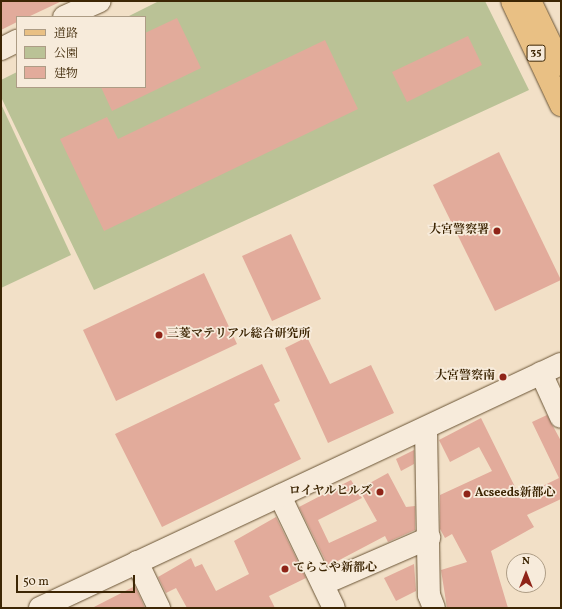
<!DOCTYPE html>
<meta charset="utf-8">
<style>
body{margin:0}
#map{position:relative;width:562px;height:609px;overflow:hidden;background:#f2e0c7;font-family:Vollkorn,"Noto Serif JP",serif}
div>[style]{position:absolute}
.green>*{inset:0;background:#bac296}
.building>*{inset:0;background:#e2ab9b}
.roads{filter:drop-shadow(0 0 1px #6a5435) drop-shadow(0 0 1px #6a5435)}
.minor>*{height:22px;margin:-11px;padding:0 11px;transform-origin:11px;border-radius:11px;background:#f7ebdb}
.major>*{height:22px;margin:-11px;padding:0 11px;transform-origin:11px;border-radius:11px;background:#e9c084}
.dots>*{width:11px;height:11px;translate:-50% -50%;box-sizing:border-box;border:2px solid #f7ebdb;border-radius:50%}
span{translate:-50% -50%;white-space:nowrap;text-align:center;line-height:1.15;-webkit-text-stroke:3.5px #f7ebdb;paint-order:stroke}
.shield-label span{padding:1px 3px;background:#f7ebdb;border:1px solid;border-radius:3px;-webkit-text-stroke-width:0}
.shield-label{font-size:11px;color:#3d2604;font-weight:700}
.poi-label{font-size:12px;color:#3d2604;font-weight:700}
.right{translate:-100% -50%;text-align:right}
.left{translate:0 -50%;text-align:left}
.frame{position:absolute;inset:0;border:2px solid #3d2604;pointer-events:none}
.legend{position:absolute;left:16px;top:16px;width:130px;height:72px;box-sizing:border-box;background:#f7ebdb;border:1px solid #ad9c85;margin:0;padding:5px 7px;list-style:none;font-size:12px;color:#3d2604}
.legend li{display:flex;align-items:center;gap:8px;height:20px}
.legend b{width:20px;border:1px solid #ad9c85}
.north{position:absolute;left:506px;top:553px;width:40px;height:40px;box-sizing:border-box;background:#f7ebdb;border:1px solid #ad9c85;border-radius:50%;rotate:0deg;font-size:11px;font-weight:700;line-height:16px;text-align:center;color:#3d2604}
.north::after{content:'';display:block;margin:auto;width:14px;height:18px;background:#8f2418;clip-path:polygon(50% 0,100% 100%,50% 72%,0 100%)}
.scale{position:absolute;left:16px;top:575px;width:119px;height:18px;box-sizing:border-box;border:2px solid #3d2604;border-top:0;padding-left:5px;font-size:12px;line-height:14px;white-space:nowrap;color:#3d2604;-webkit-text-stroke:3px #f7ebdb;paint-order:stroke}
</style>
<div id="map">
<div class="green">
<i style="clip-path:polygon(159px 1px,485px 1px,529px 90px,94px 290px,1px 97px,1px 80px,17px 72px,17px 87px,145px 87px,145px 17px,127px 17px)"></i>
<i style="clip-path:polygon(1px 104px,71px 255px,1px 288px)"></i>
</div>
<div class="building">
<i style="clip-path:polygon(1px 1px,62px 1px,28px 17px,17px 17px,17px 22px,1px 30px)"></i>
<i style="clip-path:polygon(177px 18px,201px 68px,112px 111px,101px 87px,145px 87px,145px 33px)"></i>
<i style="clip-path:polygon(468px 36px,482px 65px,407px 102px,392px 72px)"></i>
<i style="clip-path:polygon(325px 40px,358px 109px,104px 231px,60px 139px,107px 117px,118px 139px)"></i>
<i style="clip-path:polygon(499px 152px,561px 280px,495px 311px,433px 185px)"></i>
<i style="clip-path:polygon(291px 234px,321px 299px,272px 321px,242px 256px)"></i>
<i style="clip-path:polygon(204px 273px,237px 344px,116px 401px,83px 330px)"></i>
<i style="clip-path:polygon(307px 337px,330px 384px,371px 365px,394px 413px,328px 443px,285px 348px)"></i>
<i style="clip-path:polygon(262px 364px,280px 401px,274px 404px,301px 459px,162px 527px,115px 434px)"></i>
<i style="clip-path:polygon(547px 415px,561px 441px,561px 499px,527px 515px,534px 527px,491px 551px,508px 608px,447px 608px,441px 570px,467px 562px,452px 534px,445px 538px,440px 529px,440px 495px,492px 471px,479px 447px,450px 462px,439px 440px,481px 418px,520px 497px,559px 478px,532px 422px)"></i>
<i style="clip-path:polygon(414px 450px,414px 464px,401px 471px,396px 459px)"></i>
<i style="clip-path:polygon(388px 473px,406px 507px,415px 506px,415px 530px,388px 542px,385px 536px,328px 566px,299px 507px,351px 480px,362px 498px,318px 520px,329px 543px,377px 521px,359px 489px)"></i>
<i style="clip-path:polygon(276px 517px,306px 578px,269px 596px,275px 608px,187px 608px,176px 588px,166px 593px,158px 577px,191px 558px,195px 567px,202px 564px,216px 591px,249px 574px,234px 541px)"></i>
<i style="clip-path:polygon(414px 564px,416px 591px,396px 601px,384px 578px)"></i>
<i style="clip-path:polygon(135px 586px,145px 608px,92px 608px)"></i>
</div>
<div class="roads">
<div class="minor">
<i style="left:64px;top:17px;width:39px;rotate:-24deg"></i>
<i style="left:1px;top:49px;width:18px;rotate:-27deg"></i>
<i style="left:541px;top:373px;width:48px;rotate:65.6deg"></i>
<i style="left:426px;top:429px;width:166px;rotate:89deg"></i>
<i style="left:429px;top:595px;width:14px;rotate:69deg"></i>
<i style="left:280px;top:496px;width:124px;rotate:64.3deg"></i>
<i style="left:137px;top:562px;width:51px;rotate:64.4deg"></i>
<i style="left:323px;top:584px;width:116px;rotate:-23.5deg"></i>
<i style="left:40px;top:608px;width:575px;rotate:-25.1deg"></i>
</div>
<div class="major">
<i style="left:512px;top:1px;width:115px;rotate:64.8deg"></i>
<i style="left:530px;top:1px;width:71px;rotate:64.2deg"></i>
</div>
</div>
<div class="dots">
<i style="left:497px;top:231px;background:#8f2418"></i>
<i style="left:159px;top:335px;background:#8f2418"></i>
<i style="left:503px;top:377px;background:#8f2418"></i>
<i style="left:380px;top:492px;background:#8f2418"></i>
<i style="left:467px;top:494px;background:#8f2418"></i>
<i style="left:285px;top:569px;background:#8f2418"></i>
</div>
<div class="shield-label">
<span style="left:536px;top:53px">35</span>
</div>
<div class="poi-label">
<span class="right" style="left:489px;top:231px">大宮警察署</span>
<span class="left" style="left:167px;top:335px">三菱マテリアル総合研究所</span>
<span class="right" style="left:495px;top:377px">大宮警察南</span>
<span class="right" style="left:372px;top:492px">ロイヤルヒルズ</span>
<span class="left" style="left:475px;top:494px">Acseeds新都心</span>
<span class="left" style="left:293px;top:569px">てらこや新都心</span>
</div>
<div class="frame"></div>
<ul class="legend">
<li><b style="height:5px;background:#e9c084"></b>道路</li>
<li><b style="height:11px;background:#bac296"></b>公園</li>
<li><b style="height:11px;background:#e2ab9b"></b>建物</li>
</ul>
<div class="north">N</div>
<div class="scale">50 m</div>
</div>
